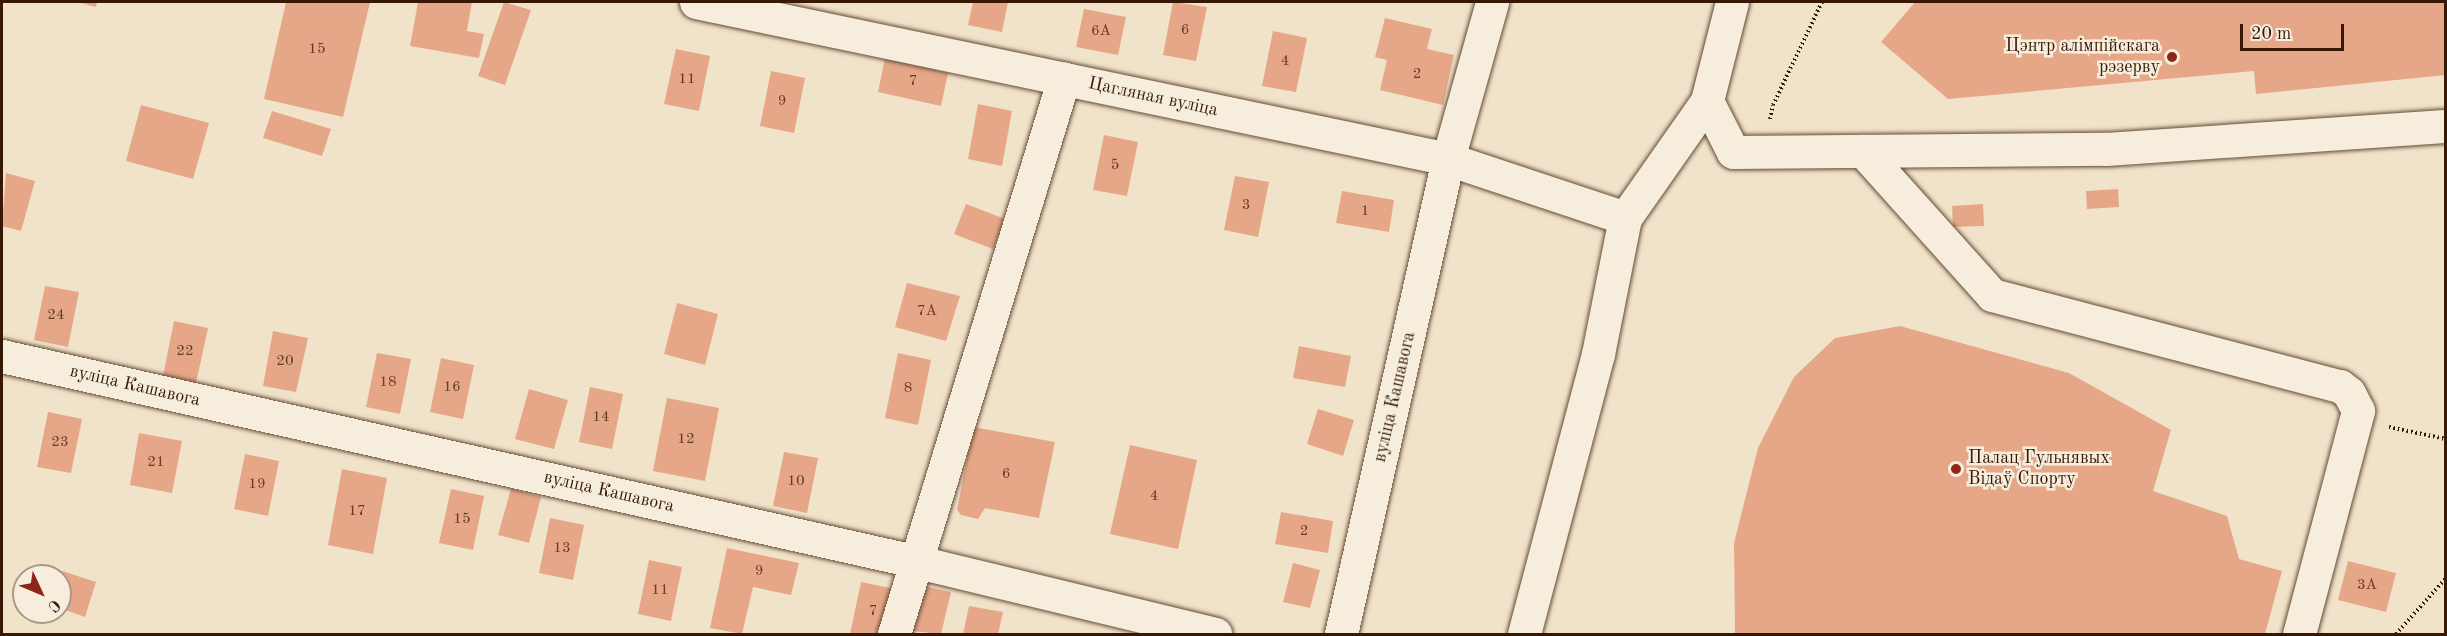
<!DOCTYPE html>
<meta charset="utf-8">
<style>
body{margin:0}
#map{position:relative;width:2447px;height:636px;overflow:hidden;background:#f1e3ca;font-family:"Old Standard TT",serif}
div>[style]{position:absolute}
.building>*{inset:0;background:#e6a789}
.path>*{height:4px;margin-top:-2px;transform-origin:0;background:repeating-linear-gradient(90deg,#361804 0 1.5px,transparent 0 4.5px)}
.roads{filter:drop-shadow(0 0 2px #654b36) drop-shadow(0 0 2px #654b36)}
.minor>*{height:33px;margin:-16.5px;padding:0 16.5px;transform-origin:16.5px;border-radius:16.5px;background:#f6eddd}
.dots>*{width:16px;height:16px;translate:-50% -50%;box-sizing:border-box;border:3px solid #f6eddd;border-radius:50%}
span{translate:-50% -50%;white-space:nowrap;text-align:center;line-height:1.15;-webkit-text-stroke:5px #f6eddd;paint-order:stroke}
.number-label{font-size:15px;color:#623c25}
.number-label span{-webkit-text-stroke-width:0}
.poi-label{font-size:18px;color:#361804}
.right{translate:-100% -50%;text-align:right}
.left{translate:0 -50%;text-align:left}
.street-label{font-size:18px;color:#361804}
.frame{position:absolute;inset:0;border:3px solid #361804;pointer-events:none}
.north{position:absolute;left:12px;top:564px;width:60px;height:60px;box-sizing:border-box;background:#f6eddd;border:2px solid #a99886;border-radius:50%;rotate:134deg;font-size:16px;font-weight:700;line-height:24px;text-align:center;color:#361804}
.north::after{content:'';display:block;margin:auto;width:21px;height:27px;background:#8f2418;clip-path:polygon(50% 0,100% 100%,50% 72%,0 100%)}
.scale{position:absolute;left:2240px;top:24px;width:104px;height:27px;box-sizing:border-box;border:3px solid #361804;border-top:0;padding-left:8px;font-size:18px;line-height:21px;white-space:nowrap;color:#361804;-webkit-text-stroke:4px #f6eddd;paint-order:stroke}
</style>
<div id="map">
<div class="building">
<i style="clip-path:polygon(78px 2px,97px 2px,96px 7px)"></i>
<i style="clip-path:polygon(286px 2px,370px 2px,343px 117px,264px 99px)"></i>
<i style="clip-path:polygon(418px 2px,472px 2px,467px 31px,484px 34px,479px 58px,410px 46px)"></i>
<i style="clip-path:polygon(504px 2px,531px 10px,505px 85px,478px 76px)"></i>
<i style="clip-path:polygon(973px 2px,1008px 2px,1002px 32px,968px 25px)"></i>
<i style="clip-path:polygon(1173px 2px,1207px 7px,1196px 61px,1163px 55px)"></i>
<i style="clip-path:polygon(1915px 2px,2446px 2px,2446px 75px,2256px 94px,2254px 71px,1948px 99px,1881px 42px)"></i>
<i style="clip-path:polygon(1084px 9px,1126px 17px,1118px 55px,1076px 47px)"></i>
<i style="clip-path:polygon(1385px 18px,1432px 29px,1427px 49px,1454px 55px,1443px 105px,1380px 90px,1387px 60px,1375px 57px)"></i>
<i style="clip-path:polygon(1273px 31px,1307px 38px,1296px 92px,1262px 86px)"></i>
<i style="clip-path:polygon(676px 49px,710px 56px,699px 111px,664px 104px)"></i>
<i style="clip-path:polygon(885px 58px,948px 73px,941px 106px,878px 92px)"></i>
<i style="clip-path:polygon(771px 71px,805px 78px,794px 133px,760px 126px)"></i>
<i style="clip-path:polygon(978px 104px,1012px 111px,1002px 166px,968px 159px)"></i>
<i style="clip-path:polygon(141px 105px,209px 123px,193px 179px,126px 161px)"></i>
<i style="clip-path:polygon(272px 111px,331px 129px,322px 156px,263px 138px)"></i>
<i style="clip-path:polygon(1104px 135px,1138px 142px,1127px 196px,1093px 190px)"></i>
<i style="clip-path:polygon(6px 173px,35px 181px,21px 231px,2px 226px)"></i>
<i style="clip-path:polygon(1235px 176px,1269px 182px,1258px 237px,1224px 230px)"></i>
<i style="clip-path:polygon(2118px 189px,2119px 207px,2087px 209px,2086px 191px)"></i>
<i style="clip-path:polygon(1342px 191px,1394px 200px,1389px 232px,1336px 223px)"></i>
<i style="clip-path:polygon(966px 204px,1005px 219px,993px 249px,954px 234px)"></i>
<i style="clip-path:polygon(1983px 204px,1984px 226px,1953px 227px,1952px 206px)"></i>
<i style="clip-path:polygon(907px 283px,960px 296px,946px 341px,895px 327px)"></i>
<i style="clip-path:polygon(45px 286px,79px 292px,68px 347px,34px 340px)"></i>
<i style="clip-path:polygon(677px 303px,718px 314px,705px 365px,664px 354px)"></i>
<i style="clip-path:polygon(174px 321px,208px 328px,196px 383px,163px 376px)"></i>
<i style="clip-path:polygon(1900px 326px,2069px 373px,2171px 430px,2153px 491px,2227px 516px,2239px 559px,2282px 571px,2265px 634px,1735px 634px,1734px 543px,1758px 448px,1794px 377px,1835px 338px)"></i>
<i style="clip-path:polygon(273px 331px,308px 338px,296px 392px,263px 386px)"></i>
<i style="clip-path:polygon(1299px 346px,1351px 356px,1345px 387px,1293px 378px)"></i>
<i style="clip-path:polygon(377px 353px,411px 359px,400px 414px,366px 407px)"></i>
<i style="clip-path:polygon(898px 353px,931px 360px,918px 425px,885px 418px)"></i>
<i style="clip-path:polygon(441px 358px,474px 365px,463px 419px,430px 412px)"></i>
<i style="clip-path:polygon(590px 387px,623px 394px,612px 449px,579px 442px)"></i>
<i style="clip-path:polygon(529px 389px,568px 400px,554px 449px,515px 439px)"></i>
<i style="clip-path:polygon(667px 398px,719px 408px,705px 481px,653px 471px)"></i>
<i style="clip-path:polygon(1318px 409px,1354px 420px,1343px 456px,1307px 444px)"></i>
<i style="clip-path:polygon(48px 412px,82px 419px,71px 473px,37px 467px)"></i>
<i style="clip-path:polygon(973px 427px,1055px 442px,1039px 518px,985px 508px,978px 519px,961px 515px,957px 510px)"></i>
<i style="clip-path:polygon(139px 433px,182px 441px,172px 493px,130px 485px)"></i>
<i style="clip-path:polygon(1130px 445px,1197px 460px,1178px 549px,1110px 534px)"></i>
<i style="clip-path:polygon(784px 452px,818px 458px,807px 513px,773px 506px)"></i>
<i style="clip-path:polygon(245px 454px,279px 461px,268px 516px,234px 509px)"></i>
<i style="clip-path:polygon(342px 469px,387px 478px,373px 554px,328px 545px)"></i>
<i style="clip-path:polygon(451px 489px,484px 496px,473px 550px,439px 543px)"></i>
<i style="clip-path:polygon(511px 489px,541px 497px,529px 543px,498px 535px)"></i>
<i style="clip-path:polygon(1281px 512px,1333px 521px,1328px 553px,1275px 544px)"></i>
<i style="clip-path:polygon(550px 518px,584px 525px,573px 580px,539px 573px)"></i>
<i style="clip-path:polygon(727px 548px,799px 563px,791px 595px,753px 587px,742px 634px,710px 628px)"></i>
<i style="clip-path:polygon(649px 560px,682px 567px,671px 621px,638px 614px)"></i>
<i style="clip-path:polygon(2348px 561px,2396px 573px,2386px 612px,2338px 600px)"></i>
<i style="clip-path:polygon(1293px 563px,1320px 570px,1310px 608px,1283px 602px)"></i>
<i style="clip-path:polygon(47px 566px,96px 582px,85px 617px,60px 608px,60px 576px,44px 576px)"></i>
<i style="clip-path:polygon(861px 582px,895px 589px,885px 634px,850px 634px)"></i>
<i style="clip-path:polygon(923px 586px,951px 592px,941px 634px,912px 631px)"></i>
<i style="clip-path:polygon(969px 606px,1003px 612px,998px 634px,963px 634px)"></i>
</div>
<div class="path">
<i style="left:1770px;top:119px;width:14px;rotate:-78deg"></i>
<i style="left:1773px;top:105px;width:114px;rotate:-64.6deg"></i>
<i style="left:2389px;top:427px;width:58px;rotate:11.9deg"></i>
<i style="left:2396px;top:634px;width:75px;rotate:-48.2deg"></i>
</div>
<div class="roads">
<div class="minor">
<i style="left:696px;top:2px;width:768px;rotate:11.79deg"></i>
<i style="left:1448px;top:159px;width:163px;rotate:-74.3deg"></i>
<i style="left:1732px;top:2px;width:102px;rotate:104.2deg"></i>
<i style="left:1707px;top:101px;width:57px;rotate:63deg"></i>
<i style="left:1733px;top:152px;width:373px;rotate:-0.5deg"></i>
<i style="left:2106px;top:149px;width:339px;rotate:-3.9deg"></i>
<i style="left:1863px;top:151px;width:193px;rotate:48.1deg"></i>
<i style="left:1992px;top:295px;width:360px;rotate:14.7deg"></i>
<i style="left:2340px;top:386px;width:11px;rotate:38deg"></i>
<i style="left:2349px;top:393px;width:20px;rotate:63deg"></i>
<i style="left:2358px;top:411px;width:231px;rotate:104.8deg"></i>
<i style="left:2px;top:356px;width:935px;rotate:12.67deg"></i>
<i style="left:914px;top:561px;width:310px;rotate:13.6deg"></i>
<i style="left:894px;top:634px;width:581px;rotate:-73deg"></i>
<i style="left:1341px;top:634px;width:487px;rotate:-77.3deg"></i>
<i style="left:1448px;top:159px;width:187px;rotate:18.4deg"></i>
<i style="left:1524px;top:634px;width:290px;rotate:-75.2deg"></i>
<i style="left:1598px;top:354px;width:139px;rotate:-78.8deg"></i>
<i style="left:1625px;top:218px;width:143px;rotate:-55deg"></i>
</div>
</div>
<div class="dots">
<i style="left:2172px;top:57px;background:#8f2418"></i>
<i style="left:1956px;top:469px;background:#8f2418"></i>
</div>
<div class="number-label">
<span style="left:1185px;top:31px">6</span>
<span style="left:1101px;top:32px">6А</span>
<span style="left:317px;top:50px">15</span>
<span style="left:1285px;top:62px">4</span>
<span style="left:1417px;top:75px">2</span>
<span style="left:687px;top:80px">11</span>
<span style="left:913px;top:82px">7</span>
<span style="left:782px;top:102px">9</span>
<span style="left:1115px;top:166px">5</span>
<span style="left:1246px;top:206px">3</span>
<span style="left:1365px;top:212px">1</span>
<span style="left:927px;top:312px">7А</span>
<span style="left:56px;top:316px">24</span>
<span style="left:185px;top:352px">22</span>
<span style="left:285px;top:362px">20</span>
<span style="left:388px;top:383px">18</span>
<span style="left:452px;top:388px">16</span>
<span style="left:908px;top:389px">8</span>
<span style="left:601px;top:418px">14</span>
<span style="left:686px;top:440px">12</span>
<span style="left:60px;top:443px">23</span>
<span style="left:156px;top:463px">21</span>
<span style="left:1006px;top:475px">6</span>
<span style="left:796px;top:482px">10</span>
<span style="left:257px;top:485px">19</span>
<span style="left:1154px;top:497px">4</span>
<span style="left:357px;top:512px">17</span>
<span style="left:462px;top:520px">15</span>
<span style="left:1304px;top:532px">2</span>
<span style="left:562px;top:549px">13</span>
<span style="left:759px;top:572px">9</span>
<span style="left:2367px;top:586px">3А</span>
<span style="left:660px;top:591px">11</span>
<span style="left:873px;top:612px">7</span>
</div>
<div class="poi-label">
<span class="right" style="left:2160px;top:57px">Цэнтр алімпійскага<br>рэзерву</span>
<span class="left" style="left:1968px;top:469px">Палац Гульнявых<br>Відаў Спорту</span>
</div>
<div class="street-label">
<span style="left:1153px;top:97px;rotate:12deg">Цагляная вуліца</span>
<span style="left:135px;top:386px;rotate:13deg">вуліца Кашавога</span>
<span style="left:1395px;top:397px;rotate:-77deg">вуліца Кашавога</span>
<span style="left:609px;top:492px;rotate:13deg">вуліца Кашавога</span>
</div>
<div class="frame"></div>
<div class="north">С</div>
<div class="scale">20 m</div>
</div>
